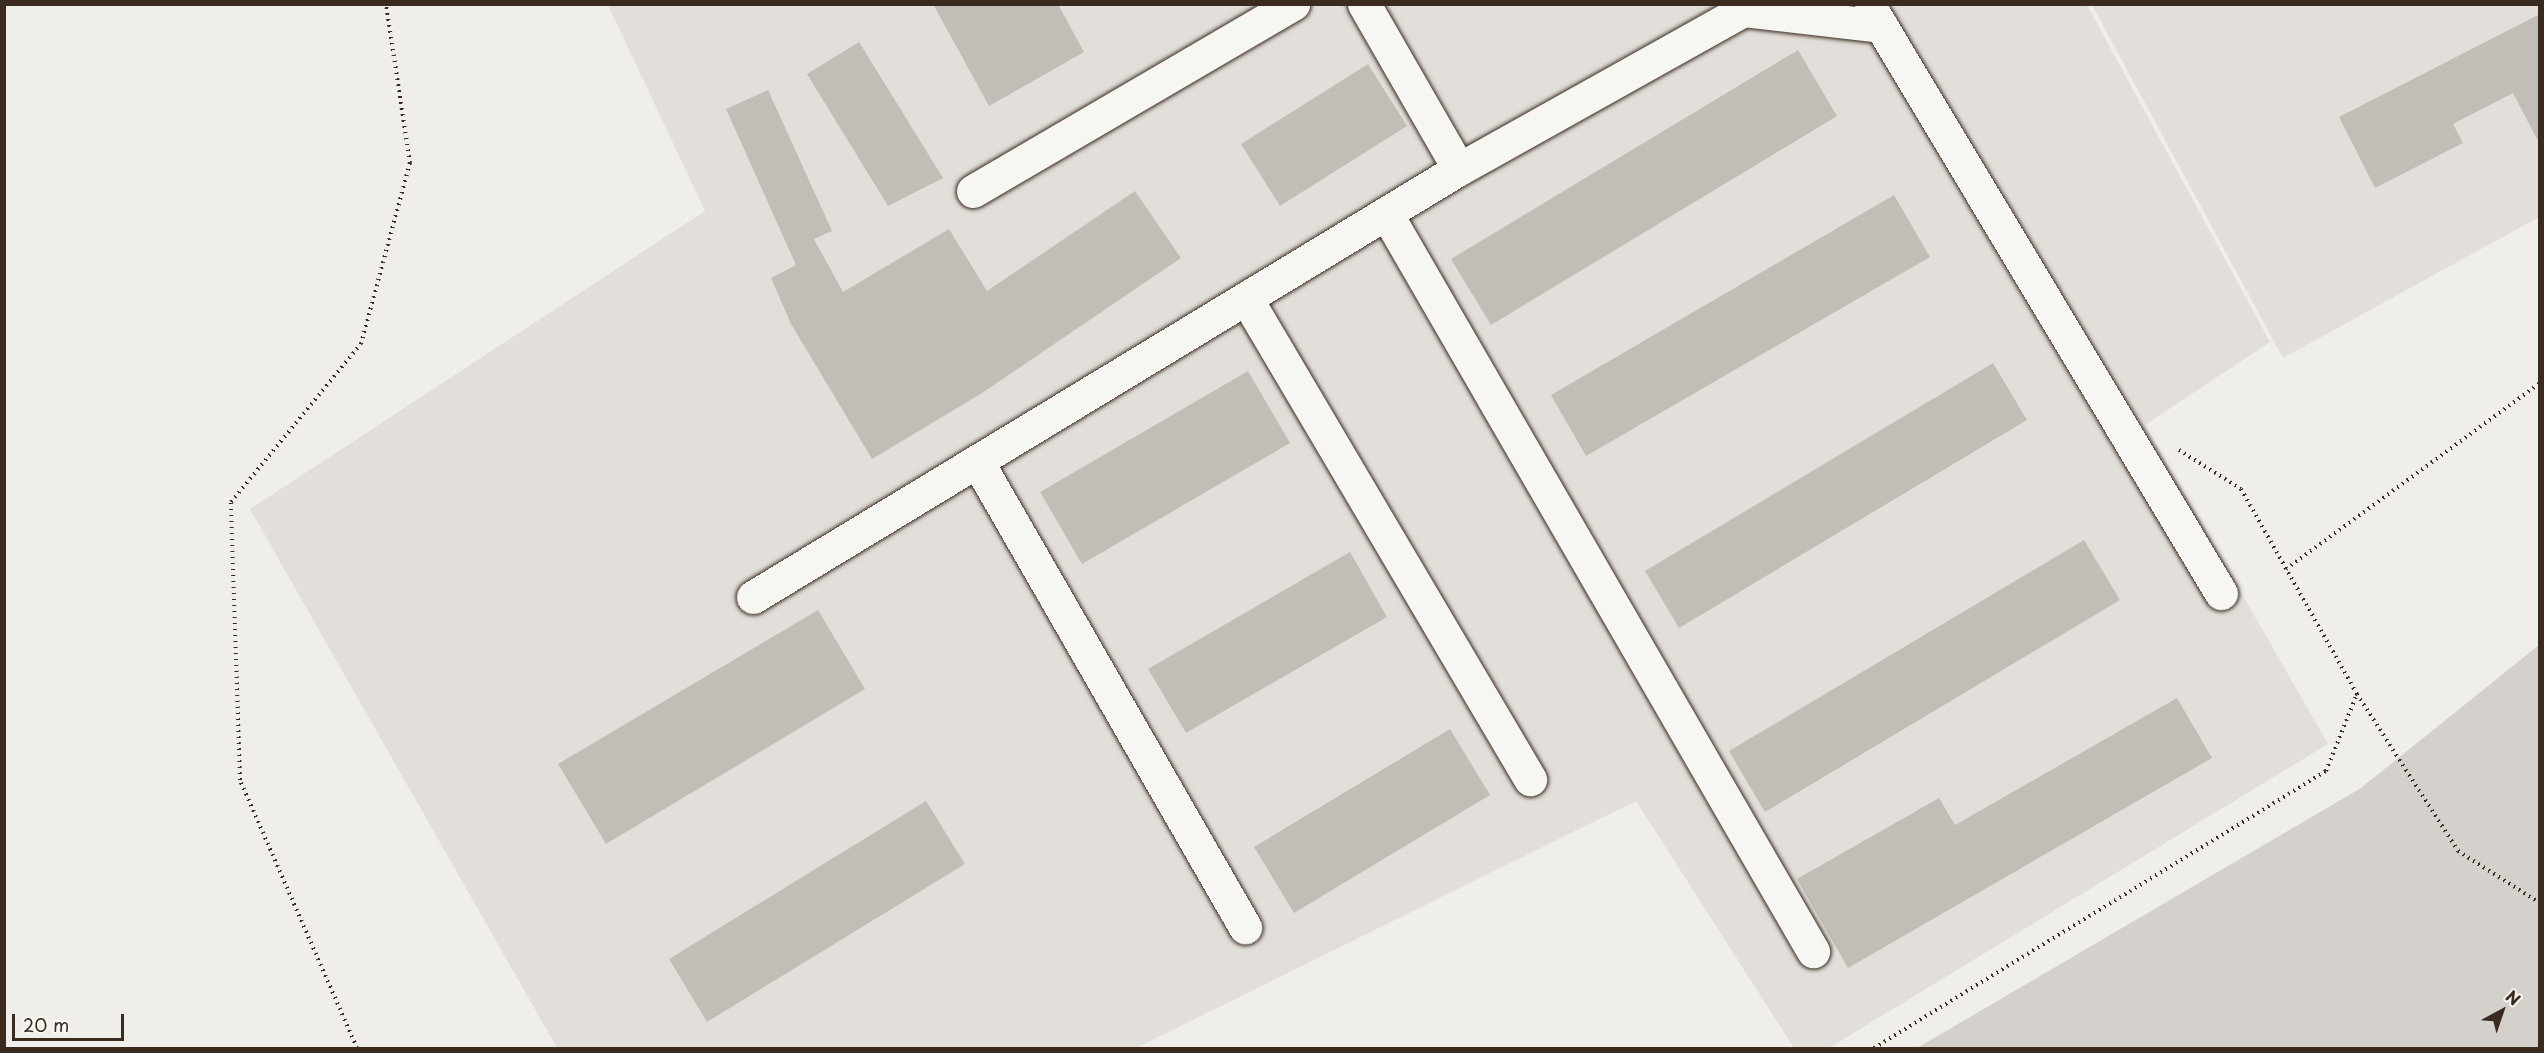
<!DOCTYPE html>
<style>
body{margin:0}
#map{position:relative;width:2544px;height:1053px;overflow:hidden;background:#efeeea;font-family:"Playpen Sans",sans-serif}
div>[style]{position:absolute}
.built>*{inset:0;background:#e2dfdb}
.green>*{inset:0;background:#d4d1cc}
.building>*{inset:0;background:#c2bdb7}
.path>*{height:4px;margin-top:-2px;transform-origin:0;background:repeating-linear-gradient(90deg,#3b2a1e 0 1.5px,transparent 0 6px)}
.roads{filter:drop-shadow(0 0 2px #3b2a1e) drop-shadow(0 0 2px #3b2a1e)}
.minor>*{height:33px;margin:-16.5px;padding:0 16.5px;transform-origin:16.5px;border-radius:16.5px;background:#f6f6f2}
span{translate:-50% -50%;white-space:nowrap;text-align:center;line-height:1.15;-webkit-text-stroke:5px #f6f6f2;paint-order:stroke}
.frame{position:absolute;inset:0;border:6px solid #3b2a1e;pointer-events:none}
.north{position:absolute;left:2472px;top:981px;width:60px;height:60px;-webkit-text-stroke:4px #f6f6f2;paint-order:stroke;rotate:40deg;font-size:16px;font-weight:700;line-height:24px;text-align:center;color:#3b2a1e}
.north::after{content:'';display:block;margin:auto;width:21px;height:27px;background:#3b2a1e;clip-path:polygon(50% 0,100% 100%,50% 72%,0 100%)}
.scale{position:absolute;left:12px;top:1014px;width:112px;height:27px;box-sizing:border-box;border:3px solid #3b2a1e;border-top:0;padding-left:8px;font-size:18px;line-height:21px;white-space:nowrap;color:#3b2a1e;-webkit-text-stroke:4px #f6f6f2;paint-order:stroke}
</style>
<div id="map">
<div class="built">
<i style="clip-path:polygon(608px 5px,2087px 5px,2270px 342px,2145px 425px,2328px 744px,1829px 1048px,1794px 1048px,1636px 801px,1136px 1048px,557px 1048px,250px 509px,705px 211px)"></i>
<i style="clip-path:polygon(2092px 5px,2539px 5px,2539px 217px,2283px 358px)"></i>
</div>
<div class="green">
<i style="clip-path:polygon(2539px 645px,2539px 1048px,1917px 1048px,2361px 788px)"></i>
</div>
<div class="building">
<i style="clip-path:polygon(933px 4px,1058px 4px,1084px 52px,989px 106px)"></i>
<i style="clip-path:polygon(2540px 14px,2540px 145px,2513px 93px,2453px 124px,2463px 143px,2375px 188px,2339px 117px)"></i>
<i style="clip-path:polygon(859px 42px,943px 178px,888px 206px,807px 74px)"></i>
<i style="clip-path:polygon(1798px 50px,1837px 116px,1491px 325px,1451px 259px)"></i>
<i style="clip-path:polygon(1368px 64px,1407px 126px,1280px 206px,1241px 144px)"></i>
<i style="clip-path:polygon(768px 90px,832px 231px,814px 239px,843px 292px,949px 229px,987px 291px,1135px 191px,1181px 258px,982px 393px,872px 459px,791px 324px,771px 278px,796px 265px,726px 109px)"></i>
<i style="clip-path:polygon(1894px 195px,1930px 257px,1586px 456px,1551px 395px)"></i>
<i style="clip-path:polygon(1993px 363px,2027px 420px,1679px 628px,1645px 571px)"></i>
<i style="clip-path:polygon(1248px 371px,1290px 443px,1082px 564px,1040px 492px)"></i>
<i style="clip-path:polygon(2084px 540px,2120px 600px,1765px 812px,1729px 751px)"></i>
<i style="clip-path:polygon(1350px 552px,1387px 617px,1186px 733px,1148px 669px)"></i>
<i style="clip-path:polygon(818px 610px,865px 689px,606px 844px,558px 764px)"></i>
<i style="clip-path:polygon(2177px 698px,2212px 758px,1848px 968px,1797px 879px,1939px 798px,1955px 825px)"></i>
<i style="clip-path:polygon(1450px 729px,1490px 795px,1294px 913px,1254px 847px)"></i>
<i style="clip-path:polygon(926px 801px,965px 864px,707px 1022px,669px 959px)"></i>
</div>
<div class="path">
<i style="left:2179px;top:450px;width:73px;rotate:32.2deg"></i>
<i style="left:2241px;top:489px;width:236px;rotate:60.5deg"></i>
<i style="left:2357px;top:694px;width:187px;rotate:57.2deg"></i>
<i style="left:2458px;top:851px;width:97px;rotate:32.4deg"></i>
<i style="left:2286px;top:569px;width:315px;rotate:-36.2deg"></i>
<i style="left:357px;top:1048px;width:292px;rotate:-113.6deg"></i>
<i style="left:240px;top:780px;width:278px;rotate:-91.9deg"></i>
<i style="left:231px;top:502px;width:205px;rotate:-50.6deg"></i>
<i style="left:361px;top:344px;width:188px;rotate:-74.9deg"></i>
<i style="left:410px;top:163px;width:161px;rotate:-98.6deg"></i>
<i style="left:1874px;top:1048px;width:530px;rotate:-31.5deg"></i>
<i style="left:2326px;top:771px;width:83px;rotate:-68.1deg"></i>
</div>
<div class="roads">
<div class="minor">
<i style="left:1364px;top:4px;width:190px;rotate:60.1deg"></i>
<i style="left:1871px;top:9px;width:681px;rotate:59.07deg"></i>
<i style="left:973px;top:191px;width:371px;rotate:-30.3deg"></i>
<i style="left:1386px;top:213px;width:853px;rotate:59.95deg"></i>
<i style="left:1246px;top:298px;width:559px;rotate:59.44deg"></i>
<i style="left:977px;top:461px;width:538px;rotate:60.1deg"></i>
<i style="left:753px;top:597px;width:826px;rotate:-31.23deg"></i>
<i style="left:1459px;top:169px;width:325px;rotate:-29.2deg"></i>
<i style="left:1743px;top:10px;width:139px;rotate:6.6deg"></i>
</div>
</div>
<div class="frame"></div>
<div class="north">N</div>
<div class="scale">20 m</div>
</div>
